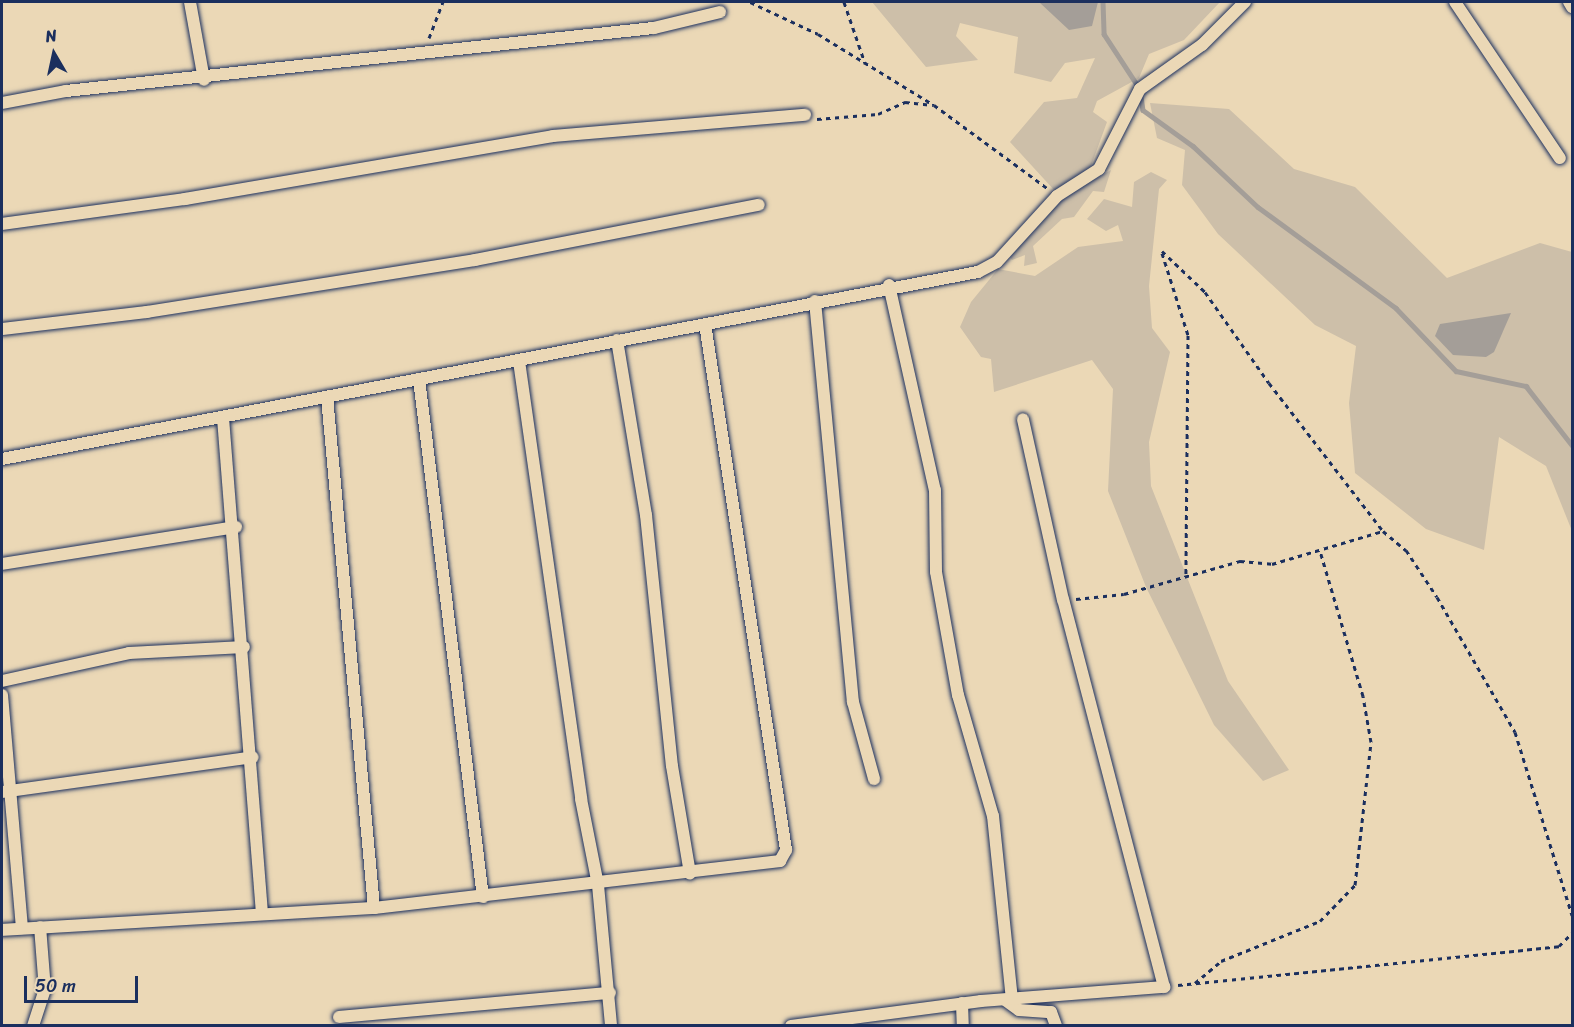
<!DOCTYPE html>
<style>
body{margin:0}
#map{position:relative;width:1574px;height:1027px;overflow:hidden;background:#ebd8b6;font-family:Sriracha,sans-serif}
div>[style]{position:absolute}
.green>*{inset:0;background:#cdbfa9}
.water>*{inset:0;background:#a49e98}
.stream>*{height:4.5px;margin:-2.25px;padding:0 2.25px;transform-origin:2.25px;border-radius:2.25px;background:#a49e98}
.path>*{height:3px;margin-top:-1.5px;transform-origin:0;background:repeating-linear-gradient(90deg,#1b2f5e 0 4.5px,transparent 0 9px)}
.roads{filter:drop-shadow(0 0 2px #1b2f5e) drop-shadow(0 0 2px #1b2f5e)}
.minor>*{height:12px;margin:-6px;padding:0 6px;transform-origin:6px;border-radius:6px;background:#ebd8b6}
span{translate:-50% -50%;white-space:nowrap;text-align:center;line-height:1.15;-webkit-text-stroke:5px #ebd8b6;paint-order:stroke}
.frame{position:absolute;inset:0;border:3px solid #1b2f5e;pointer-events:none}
.north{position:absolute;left:24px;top:24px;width:60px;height:60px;-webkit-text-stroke:4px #ebd8b6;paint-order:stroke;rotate:351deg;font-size:16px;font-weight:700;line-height:24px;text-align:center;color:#1b2f5e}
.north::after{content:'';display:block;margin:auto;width:21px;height:27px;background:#1b2f5e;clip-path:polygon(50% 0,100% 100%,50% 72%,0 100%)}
.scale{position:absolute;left:24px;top:976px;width:114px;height:27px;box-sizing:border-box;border:3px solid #1b2f5e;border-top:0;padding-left:8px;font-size:18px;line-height:21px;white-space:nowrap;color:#1b2f5e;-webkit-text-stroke:4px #ebd8b6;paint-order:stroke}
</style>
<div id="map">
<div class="green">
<i style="clip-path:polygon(872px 2px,1220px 2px,1184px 40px,1149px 54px,1139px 78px,1097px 101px,1093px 112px,1107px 122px,1088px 174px,1055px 191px,1010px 142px,1044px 102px,1077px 98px,1095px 58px,1065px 63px,1051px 82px,1014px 73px,1018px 37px,960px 23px,956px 36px,978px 60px,926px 67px)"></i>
<i style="clip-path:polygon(1150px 103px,1229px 109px,1294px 169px,1355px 187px,1447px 278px,1540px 243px,1572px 252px,1572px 531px,1546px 466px,1499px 437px,1484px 550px,1426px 529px,1355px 473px,1349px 403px,1356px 346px,1315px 325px,1218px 234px,1182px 185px,1185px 150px,1157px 138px)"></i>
<i style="clip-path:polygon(1111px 170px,1104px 192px,1093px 191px,1074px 217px,1062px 219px,1033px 246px,1037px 263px,1024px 266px,1025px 255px,1012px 260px,1010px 257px,1060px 199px)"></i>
<i style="clip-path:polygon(1151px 172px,1167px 180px,1159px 189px,1149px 286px,1152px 328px,1170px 352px,1149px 442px,1151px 486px,1228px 681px,1289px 770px,1263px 781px,1214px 725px,1146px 587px,1108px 491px,1113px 389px,1092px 360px,994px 392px,991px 359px,981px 357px,960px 327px,971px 302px,998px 269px,1035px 276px,1078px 247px,1123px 241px,1118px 225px,1106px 231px,1087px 219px,1104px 199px,1132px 207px,1134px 182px)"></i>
</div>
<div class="water">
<i style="clip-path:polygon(1039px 2px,1098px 2px,1092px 26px,1069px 30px)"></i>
<i style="clip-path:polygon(1511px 313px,1494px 352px,1486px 357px,1453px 355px,1435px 336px,1440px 324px)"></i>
</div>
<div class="stream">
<i style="left:1103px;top:2px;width:32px;rotate:88deg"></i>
<i style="left:1104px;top:34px;width:66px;rotate:56.8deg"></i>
<i style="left:1140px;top:89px;width:21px;rotate:82deg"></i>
<i style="left:1143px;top:110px;width:62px;rotate:35.8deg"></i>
<i style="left:1193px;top:146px;width:89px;rotate:43.2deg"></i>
<i style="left:1258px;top:207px;width:171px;rotate:36.2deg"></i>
<i style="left:1396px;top:308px;width:87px;rotate:46.4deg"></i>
<i style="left:1456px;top:371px;width:72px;rotate:12.1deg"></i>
<i style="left:1526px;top:386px;width:75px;rotate:52.1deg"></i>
</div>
<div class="path">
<i style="left:750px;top:2px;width:75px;rotate:25.2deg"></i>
<i style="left:818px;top:34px;width:136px;rotate:31.5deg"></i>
<i style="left:934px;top:105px;width:140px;rotate:36.3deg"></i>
<i style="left:844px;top:2px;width:65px;rotate:71deg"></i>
<i style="left:429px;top:38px;width:39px;rotate:-69deg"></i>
<i style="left:817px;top:119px;width:61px;rotate:-4.7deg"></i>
<i style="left:878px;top:114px;width:30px;rotate:-24deg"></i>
<i style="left:905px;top:102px;width:28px;rotate:6deg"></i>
<i style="left:1162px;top:251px;width:59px;rotate:43.6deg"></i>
<i style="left:1205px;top:292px;width:111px;rotate:54.9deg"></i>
<i style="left:1269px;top:383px;width:187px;rotate:52.4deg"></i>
<i style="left:1383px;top:531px;width:30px;rotate:40deg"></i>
<i style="left:1406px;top:550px;width:56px;rotate:56.6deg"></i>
<i style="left:1437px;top:597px;width:156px;rotate:60deg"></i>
<i style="left:1515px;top:732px;width:192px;rotate:72.7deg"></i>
<i style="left:1162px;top:253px;width:86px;rotate:72.4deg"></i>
<i style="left:1188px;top:335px;width:242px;rotate:90.5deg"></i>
<i style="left:1076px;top:599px;width:48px;rotate:-5.9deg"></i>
<i style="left:1124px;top:594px;width:121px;rotate:-15.9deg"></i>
<i style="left:1240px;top:561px;width:32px;rotate:5deg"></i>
<i style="left:1272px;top:564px;width:116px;rotate:-16.6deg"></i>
<i style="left:1195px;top:983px;width:34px;rotate:-40deg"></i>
<i style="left:1221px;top:961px;width:107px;rotate:-22deg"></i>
<i style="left:1320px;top:921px;width:50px;rotate:-45.8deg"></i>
<i style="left:1355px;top:885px;width:144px;rotate:-83.6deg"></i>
<i style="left:1371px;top:742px;width:47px;rotate:-99.9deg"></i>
<i style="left:1363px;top:696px;width:151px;rotate:-106.5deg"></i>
<i style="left:1178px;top:985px;width:383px;rotate:-5.8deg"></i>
<i style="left:1559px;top:946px;width:18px;rotate:-45deg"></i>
</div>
<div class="roads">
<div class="minor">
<i style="left:190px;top:2px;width:79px;rotate:79.8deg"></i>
<i style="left:1455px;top:2px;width:188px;rotate:56.1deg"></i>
<i style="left:1569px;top:2px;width:6px;rotate:59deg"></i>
<i style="left:2px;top:103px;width:65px;rotate:-10.6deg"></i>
<i style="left:66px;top:91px;width:591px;rotate:-6.12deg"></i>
<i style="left:654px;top:28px;width:68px;rotate:-13.6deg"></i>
<i style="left:2px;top:224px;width:185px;rotate:-7.8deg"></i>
<i style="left:185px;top:199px;width:373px;rotate:-9.7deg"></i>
<i style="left:553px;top:136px;width:253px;rotate:-4.8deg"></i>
<i style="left:889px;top:285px;width:210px;rotate:77.4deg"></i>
<i style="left:935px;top:490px;width:82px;rotate:89.3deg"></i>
<i style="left:936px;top:572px;width:125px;rotate:79.9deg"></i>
<i style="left:958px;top:695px;width:126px;rotate:73.9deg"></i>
<i style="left:993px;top:816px;width:184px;rotate:84.1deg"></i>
<i style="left:815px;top:301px;width:403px;rotate:84.6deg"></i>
<i style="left:853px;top:702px;width:80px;rotate:74.7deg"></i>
<i style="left:2px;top:329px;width:146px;rotate:-6.7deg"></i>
<i style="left:147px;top:312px;width:332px;rotate:-9deg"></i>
<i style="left:475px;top:260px;width:289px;rotate:-11deg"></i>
<i style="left:617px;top:340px;width:177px;rotate:80.6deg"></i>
<i style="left:646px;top:515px;width:252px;rotate:84.1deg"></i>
<i style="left:672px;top:766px;width:109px;rotate:80.5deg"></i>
<i style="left:519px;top:361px;width:442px;rotate:81.9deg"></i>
<i style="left:581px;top:799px;width:88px;rotate:78.8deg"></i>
<i style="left:598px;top:885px;width:142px;rotate:84.7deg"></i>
<i style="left:419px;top:379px;width:522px;rotate:82.96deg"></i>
<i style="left:327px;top:397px;width:513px;rotate:84.74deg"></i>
<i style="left:223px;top:418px;width:497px;rotate:85.5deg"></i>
<i style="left:2px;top:459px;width:994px;rotate:-10.85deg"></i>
<i style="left:978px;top:272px;width:21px;rotate:-28deg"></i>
<i style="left:997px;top:262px;width:89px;rotate:-47.7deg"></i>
<i style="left:1057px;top:196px;width:50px;rotate:-32.7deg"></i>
<i style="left:1099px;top:169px;width:90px;rotate:-62.9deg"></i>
<i style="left:1140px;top:89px;width:76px;rotate:-35.4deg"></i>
<i style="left:1202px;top:45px;width:61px;rotate:-45deg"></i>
<i style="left:2px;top:564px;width:237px;rotate:-9deg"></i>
<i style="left:2px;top:681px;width:130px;rotate:-12.4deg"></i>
<i style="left:129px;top:653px;width:115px;rotate:-3deg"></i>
<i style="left:2px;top:695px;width:234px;rotate:85.1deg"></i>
<i style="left:2px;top:792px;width:253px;rotate:-7.9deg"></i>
<i style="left:2px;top:930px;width:373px;rotate:-3.4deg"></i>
<i style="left:374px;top:908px;width:409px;rotate:-6.6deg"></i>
<i style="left:780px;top:861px;width:13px;rotate:-61deg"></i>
<i style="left:786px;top:850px;width:532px;rotate:-98.75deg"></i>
<i style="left:1005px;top:1000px;width:17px;rotate:36deg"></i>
<i style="left:1019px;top:1010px;width:32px;rotate:4deg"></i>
<i style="left:1051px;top:1012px;width:15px;rotate:70deg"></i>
<i style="left:962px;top:1003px;width:23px;rotate:88deg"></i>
<i style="left:339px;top:1017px;width:272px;rotate:-5.1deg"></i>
<i style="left:33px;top:1026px;width:38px;rotate:-72deg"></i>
<i style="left:45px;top:990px;width:63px;rotate:-94.5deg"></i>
<i style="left:791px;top:1026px;width:192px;rotate:-7.5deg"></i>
<i style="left:981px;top:1001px;width:184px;rotate:-4.4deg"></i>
<i style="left:1164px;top:987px;width:400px;rotate:-104.6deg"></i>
<i style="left:1063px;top:600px;width:185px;rotate:-102.5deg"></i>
</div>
</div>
<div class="frame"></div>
<div class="north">N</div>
<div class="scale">50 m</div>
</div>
